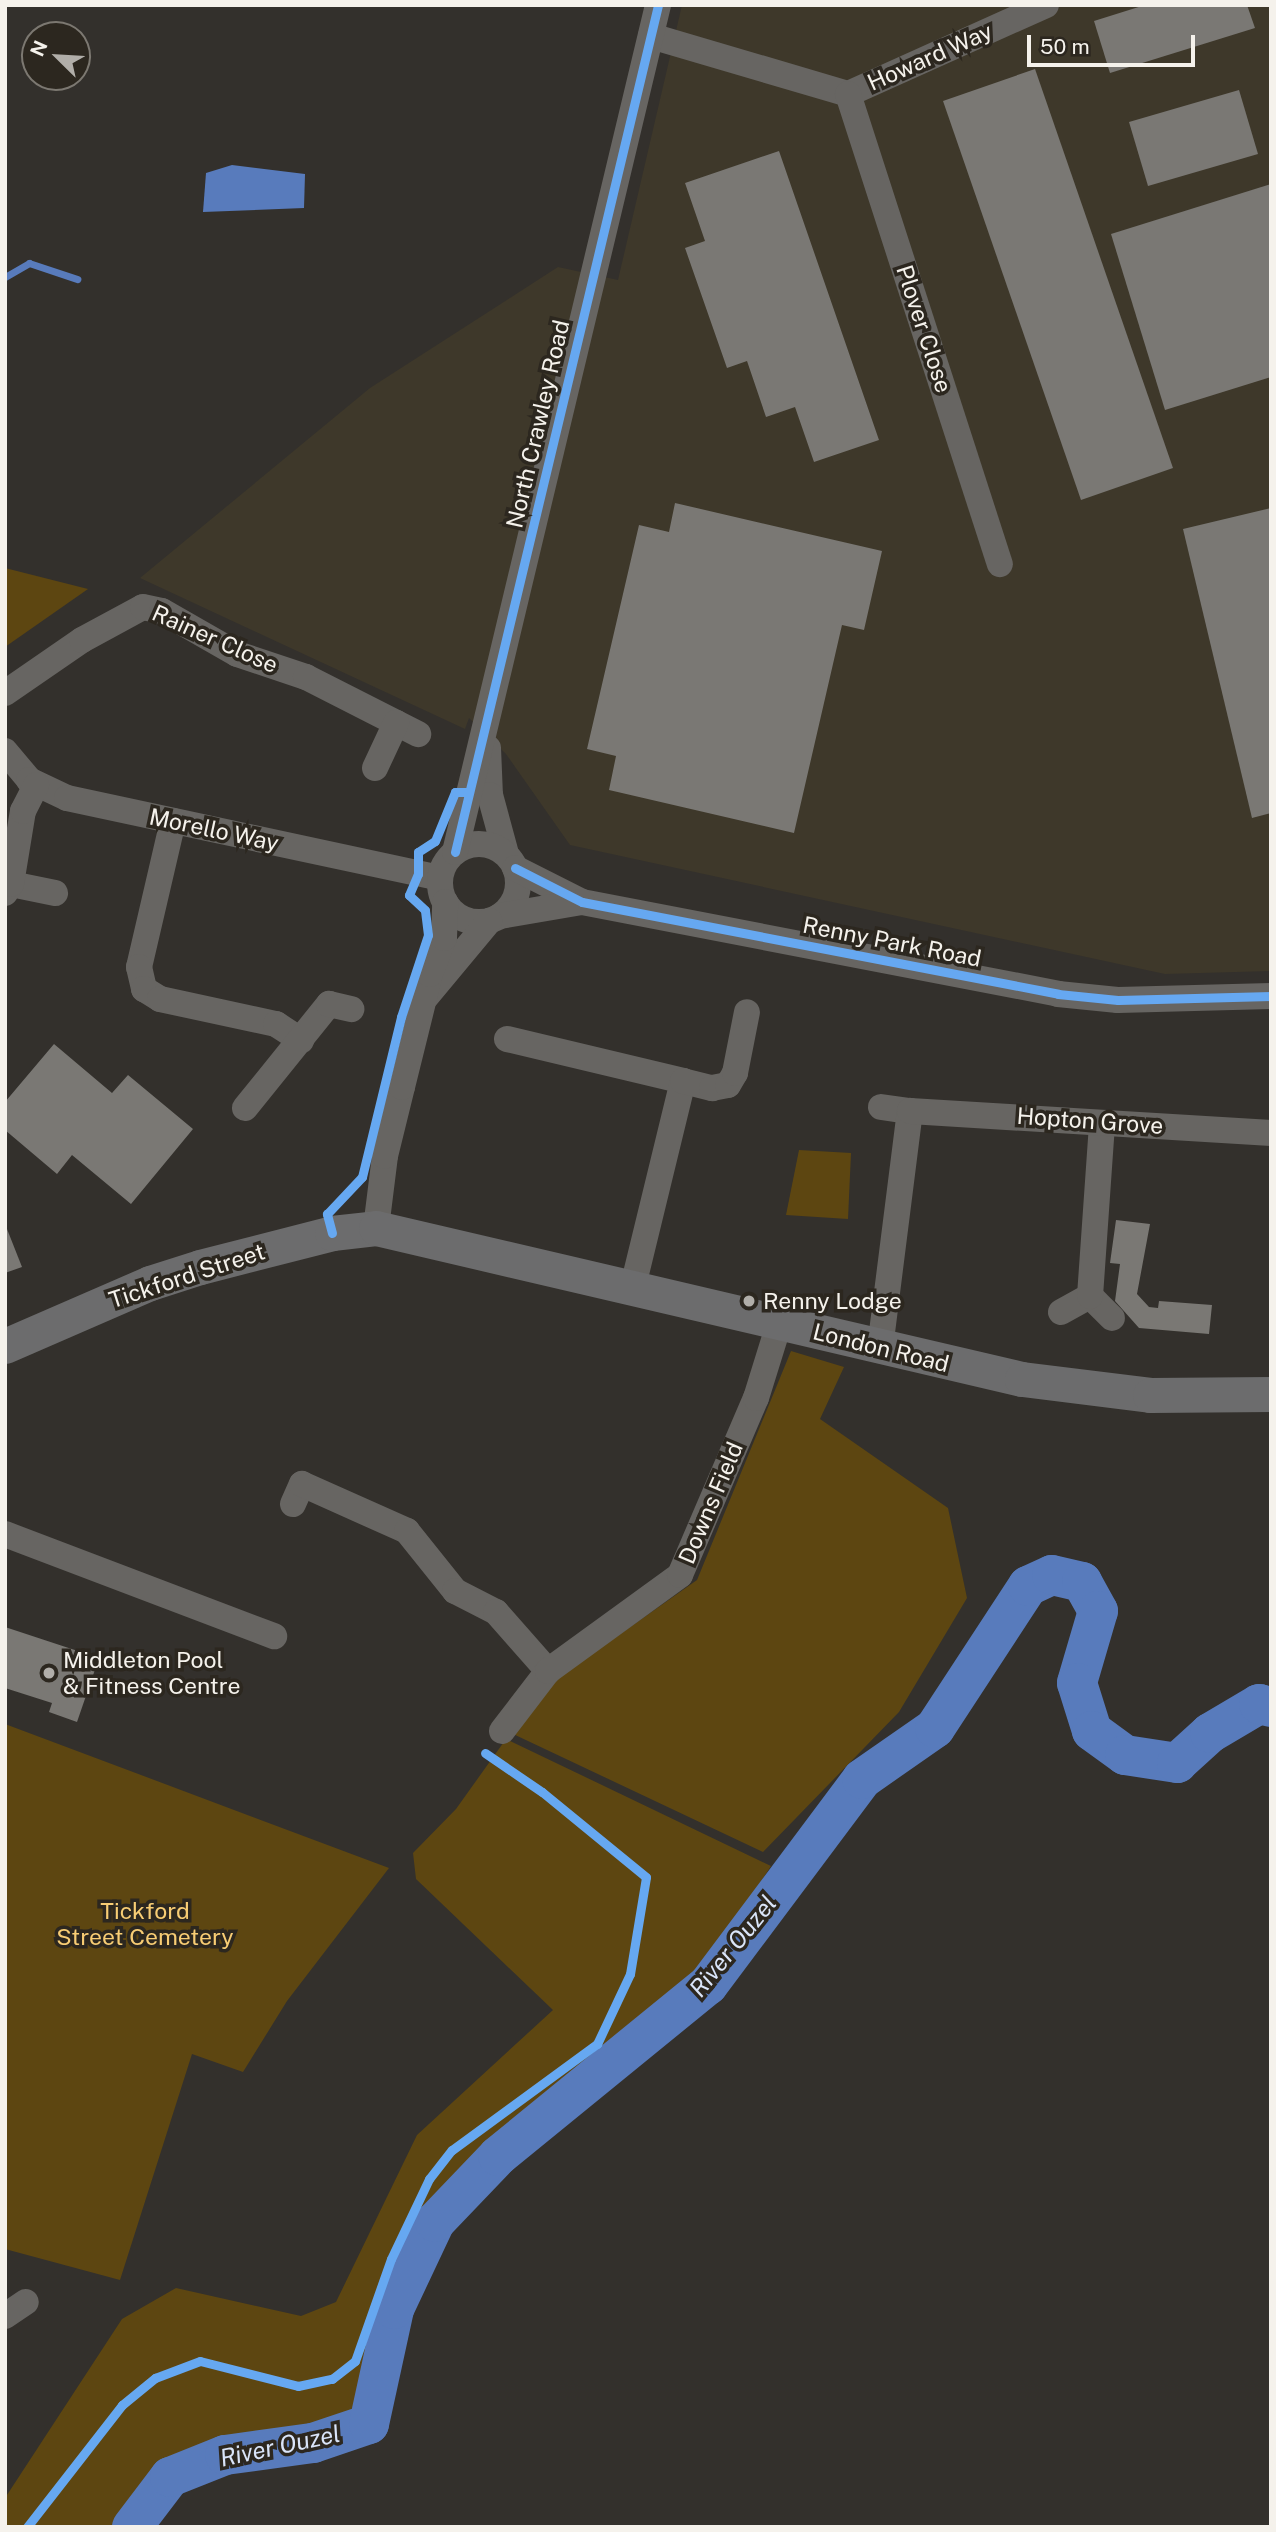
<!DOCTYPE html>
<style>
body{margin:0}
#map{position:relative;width:1276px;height:2532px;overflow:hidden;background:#33302c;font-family:"Public Sans",sans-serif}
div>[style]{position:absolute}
.built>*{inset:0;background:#3e382a}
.green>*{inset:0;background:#5d4611}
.water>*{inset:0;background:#587bbc}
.stream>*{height:7px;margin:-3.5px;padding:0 3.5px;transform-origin:3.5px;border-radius:3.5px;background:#587bbc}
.river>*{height:40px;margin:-20px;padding:0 20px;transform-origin:20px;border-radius:20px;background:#587bbc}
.building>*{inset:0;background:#7a7874}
.minor>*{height:26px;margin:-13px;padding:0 13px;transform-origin:13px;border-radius:13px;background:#676562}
.minor>.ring{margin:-13px;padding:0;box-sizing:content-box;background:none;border:26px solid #676562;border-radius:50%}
.major>*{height:35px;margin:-17.5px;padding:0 17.5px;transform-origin:17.5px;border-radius:17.5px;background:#6c6c6d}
.cycleway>*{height:9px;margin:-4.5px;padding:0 4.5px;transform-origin:4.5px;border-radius:4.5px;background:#66a8f1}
.dots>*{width:19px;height:19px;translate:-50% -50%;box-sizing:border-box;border:4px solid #2c271f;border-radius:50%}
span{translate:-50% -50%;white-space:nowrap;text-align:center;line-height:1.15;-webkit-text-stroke:7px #2c271f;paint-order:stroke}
.street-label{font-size:23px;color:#f5f2ec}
.poi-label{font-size:23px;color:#f5f2ec}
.left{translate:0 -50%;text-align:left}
.park-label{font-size:23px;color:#f8cd74}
.water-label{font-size:24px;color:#dae5f9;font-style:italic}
.frame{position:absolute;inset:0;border:7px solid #f5f2ec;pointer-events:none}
.north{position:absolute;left:21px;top:21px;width:70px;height:70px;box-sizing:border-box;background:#2c271f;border:2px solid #7c7871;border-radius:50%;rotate:294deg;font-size:19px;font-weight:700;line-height:28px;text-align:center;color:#f5f2ec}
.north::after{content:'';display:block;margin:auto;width:24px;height:32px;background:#b1aea9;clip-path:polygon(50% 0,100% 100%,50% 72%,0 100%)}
.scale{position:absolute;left:1027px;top:35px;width:168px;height:32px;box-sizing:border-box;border:4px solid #f5f2ec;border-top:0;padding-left:9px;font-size:21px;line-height:24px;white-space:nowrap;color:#f5f2ec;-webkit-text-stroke:5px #2c271f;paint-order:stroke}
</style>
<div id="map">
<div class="built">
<i style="clip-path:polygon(682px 5px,1271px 5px,1271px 971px,1165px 974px,570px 845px,506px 754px,469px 718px,465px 729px,140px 578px,370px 388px,558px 267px,618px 280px)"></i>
</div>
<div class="green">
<i style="clip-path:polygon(5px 568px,88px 589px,5px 647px)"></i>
<i style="clip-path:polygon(799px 1150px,851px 1153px,848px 1219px,786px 1215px)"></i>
<i style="clip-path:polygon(791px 1351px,844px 1367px,820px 1419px,948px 1508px,967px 1598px,899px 1712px,763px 1852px,511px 1733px,555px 1680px,697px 1580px)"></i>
<i style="clip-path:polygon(5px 1724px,389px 1868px,287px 2001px,243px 2072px,192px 2054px,120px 2280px,5px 2249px)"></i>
<i style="clip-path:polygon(506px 1739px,771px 1866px,703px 1969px,604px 2047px,432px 2203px,386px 2301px,362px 2396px,344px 2418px,185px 2453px,111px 2527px,5px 2527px,5px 2498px,122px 2319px,176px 2288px,301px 2316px,336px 2302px,417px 2135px,553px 2010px,416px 1879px,413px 1853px,456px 1809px)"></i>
</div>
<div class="water">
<i style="clip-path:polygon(232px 165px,305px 174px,304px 208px,203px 212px,206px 173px)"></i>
</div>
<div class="stream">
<i style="left:5px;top:277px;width:28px;rotate:-30deg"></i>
<i style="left:29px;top:263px;width:51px;rotate:18.4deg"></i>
</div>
<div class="river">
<i style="left:132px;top:2527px;width:63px;rotate:-52.8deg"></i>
<i style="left:170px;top:2477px;width:59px;rotate:-21.8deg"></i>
<i style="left:225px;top:2455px;width:89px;rotate:-7.8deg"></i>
<i style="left:313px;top:2443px;width:59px;rotate:-18.7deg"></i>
<i style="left:369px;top:2424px;width:118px;rotate:-77.7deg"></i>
<i style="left:394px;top:2309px;width:96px;rotate:-64.8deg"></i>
<i style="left:435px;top:2222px;width:91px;rotate:-46.3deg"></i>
<i style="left:498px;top:2156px;width:271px;rotate:-39.2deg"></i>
<i style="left:708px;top:1985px;width:257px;rotate:-53.2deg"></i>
<i style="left:862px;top:1779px;width:89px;rotate:-34.9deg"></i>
<i style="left:935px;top:1728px;width:170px;rotate:-56.8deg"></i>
<i style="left:1028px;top:1586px;width:26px;rotate:-25deg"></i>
<i style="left:1052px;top:1575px;width:31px;rotate:13deg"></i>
<i style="left:1082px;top:1582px;width:33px;rotate:61deg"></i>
<i style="left:1098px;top:1611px;width:75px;rotate:106.3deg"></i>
<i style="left:1077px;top:1683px;width:50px;rotate:72.6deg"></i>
<i style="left:1092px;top:1731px;width:41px;rotate:36deg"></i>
<i style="left:1125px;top:1755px;width:53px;rotate:8.7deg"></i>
<i style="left:1177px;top:1763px;width:45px;rotate:-42.3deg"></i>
<i style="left:1210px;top:1733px;width:57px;rotate:-30.6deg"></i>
<i style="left:1259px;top:1704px;width:12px;rotate:14deg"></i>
</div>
<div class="building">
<i style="clip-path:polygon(1145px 5px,1247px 5px,1255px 28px,1110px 73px,1094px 21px)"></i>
<i style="clip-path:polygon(1035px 69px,1173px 468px,1081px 500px,943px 101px)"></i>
<i style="clip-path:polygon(1239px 90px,1258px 154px,1148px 186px,1129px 122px)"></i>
<i style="clip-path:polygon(779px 151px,879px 440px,814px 462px,795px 407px,766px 417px,747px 361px,727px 368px,685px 248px,705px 241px,685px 183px)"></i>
<i style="clip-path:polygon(1271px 184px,1271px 377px,1165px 410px,1111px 234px)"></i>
<i style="clip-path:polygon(675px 503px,882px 551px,864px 630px,842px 625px,794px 833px,609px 790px,616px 756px,587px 749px,639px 525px,669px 532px)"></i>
<i style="clip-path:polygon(1271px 508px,1271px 813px,1252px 818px,1183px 529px)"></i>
<i style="clip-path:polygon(54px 1044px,112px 1093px,128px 1075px,193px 1129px,131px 1204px,72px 1155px,57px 1174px,5px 1130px,5px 1102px)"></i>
<i style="clip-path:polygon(1116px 1220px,1150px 1224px,1137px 1294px,1149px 1307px,1158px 1308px,1159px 1301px,1212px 1305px,1209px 1334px,1139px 1328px,1115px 1301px,1120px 1264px,1110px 1263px)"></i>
<i style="clip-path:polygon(5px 1224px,22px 1267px,5px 1273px)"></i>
<i style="clip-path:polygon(5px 1627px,99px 1658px,77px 1722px,49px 1712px,52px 1703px,5px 1688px)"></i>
</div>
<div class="minor">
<i style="left:651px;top:36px;width:205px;rotate:16.4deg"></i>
<i style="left:848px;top:94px;width:217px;rotate:-24.2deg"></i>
<i style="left:848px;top:94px;width:494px;rotate:72.1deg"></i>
<i style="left:5px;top:693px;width:93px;rotate:-34.5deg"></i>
<i style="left:82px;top:640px;width:69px;rotate:-28.4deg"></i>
<i style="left:143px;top:607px;width:19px;rotate:12deg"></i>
<i style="left:162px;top:611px;width:86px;rotate:29.8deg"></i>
<i style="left:237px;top:654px;width:73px;rotate:18.4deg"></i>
<i style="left:306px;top:677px;width:126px;rotate:27deg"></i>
<i style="left:488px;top:748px;width:47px;rotate:87.6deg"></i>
<i style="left:490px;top:795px;width:61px;rotate:74.8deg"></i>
<i style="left:5px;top:751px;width:38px;rotate:50deg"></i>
<i style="left:29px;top:780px;width:42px;rotate:25.3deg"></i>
<i style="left:67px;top:798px;width:381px;rotate:12.1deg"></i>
<i style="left:375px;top:768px;width:50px;rotate:-65deg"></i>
<i style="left:173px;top:821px;width:150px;rotate:103.1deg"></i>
<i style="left:139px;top:967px;width:23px;rotate:77deg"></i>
<i style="left:144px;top:989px;width:19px;rotate:32deg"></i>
<i style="left:160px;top:999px;width:119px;rotate:12.2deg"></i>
<i style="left:276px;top:1024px;width:30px;rotate:33deg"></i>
<i class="ring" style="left:440px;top:844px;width:52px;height:52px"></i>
<i style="left:455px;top:852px;width:871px;rotate:-76.52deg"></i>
<i style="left:515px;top:868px;width:75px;rotate:26.9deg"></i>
<i style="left:582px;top:902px;width:485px;rotate:10.9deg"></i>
<i style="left:1058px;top:994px;width:60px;rotate:5.7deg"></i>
<i style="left:1118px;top:1000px;width:153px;rotate:-1.5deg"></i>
<i style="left:11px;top:884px;width:45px;rotate:11.6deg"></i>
<i style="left:5px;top:893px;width:11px;rotate:-56deg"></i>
<i style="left:11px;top:884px;width:74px;rotate:-80.7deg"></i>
<i style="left:23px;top:811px;width:29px;rotate:-63deg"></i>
<i style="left:500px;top:916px;width:83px;rotate:-9.7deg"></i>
<i style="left:426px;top:997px;width:99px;rotate:-50.3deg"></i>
<i style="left:507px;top:1039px;width:181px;rotate:13.4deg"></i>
<i style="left:683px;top:1081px;width:211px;rotate:103.7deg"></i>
<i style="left:683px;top:1081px;width:30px;rotate:14deg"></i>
<i style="left:712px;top:1088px;width:16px;rotate:-11deg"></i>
<i style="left:728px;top:1085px;width:14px;rotate:-60deg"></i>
<i style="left:735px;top:1073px;width:62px;rotate:-78.9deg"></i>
<i style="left:881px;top:1107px;width:29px;rotate:8deg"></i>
<i style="left:245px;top:1108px;width:134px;rotate:-51.1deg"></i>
<i style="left:329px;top:1004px;width:23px;rotate:13deg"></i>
<i style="left:376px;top:1228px;width:73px;rotate:-82.9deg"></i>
<i style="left:385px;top:1156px;width:71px;rotate:-76.2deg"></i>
<i style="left:402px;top:1087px;width:116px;rotate:-76.1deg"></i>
<i style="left:430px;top:974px;width:39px;rotate:-69deg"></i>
<i style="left:444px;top:938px;width:36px;rotate:-88deg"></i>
<i style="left:1090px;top:1296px;width:31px;rotate:45deg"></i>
<i style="left:1061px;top:1312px;width:33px;rotate:-29deg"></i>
<i style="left:1090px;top:1296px;width:173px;rotate:-86deg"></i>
<i style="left:880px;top:1348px;width:239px;rotate:-82.8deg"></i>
<i style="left:910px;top:1111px;width:362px;rotate:3.5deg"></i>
<i style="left:293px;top:1504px;width:22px;rotate:-66deg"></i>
<i style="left:302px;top:1484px;width:115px;rotate:24.1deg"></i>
<i style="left:407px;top:1531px;width:77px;rotate:51.3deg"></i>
<i style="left:455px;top:1591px;width:46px;rotate:27.1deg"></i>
<i style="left:496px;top:1612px;width:79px;rotate:48.6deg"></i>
<i style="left:5px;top:1534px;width:288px;rotate:20.8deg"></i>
<i style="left:502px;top:1731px;width:76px;rotate:-52.5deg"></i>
<i style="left:548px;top:1671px;width:163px;rotate:-36deg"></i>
<i style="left:680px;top:1575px;width:193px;rotate:-66.8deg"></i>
<i style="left:756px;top:1398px;width:77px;rotate:-72.7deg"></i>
<i style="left:5px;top:2316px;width:25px;rotate:-34deg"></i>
</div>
<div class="major">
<i style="left:5px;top:1346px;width:158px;rotate:-23.5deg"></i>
<i style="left:150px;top:1283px;width:52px;rotate:-17.7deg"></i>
<i style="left:200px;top:1267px;width:136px;rotate:-14.4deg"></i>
<i style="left:332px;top:1233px;width:44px;rotate:-6.5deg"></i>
<i style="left:376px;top:1228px;width:663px;rotate:13.16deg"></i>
<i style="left:1022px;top:1379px;width:129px;rotate:7.1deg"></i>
<i style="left:1150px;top:1395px;width:121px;rotate:-0.5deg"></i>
</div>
<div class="cycleway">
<i style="left:455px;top:852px;width:871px;rotate:-76.52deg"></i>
<i style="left:515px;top:868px;width:75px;rotate:26.9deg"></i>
<i style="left:582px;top:902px;width:485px;rotate:10.9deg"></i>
<i style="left:1058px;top:994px;width:60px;rotate:5.7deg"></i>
<i style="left:1118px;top:1000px;width:153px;rotate:-1.5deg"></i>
<i style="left:332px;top:1233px;width:20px;rotate:-105deg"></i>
<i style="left:327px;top:1214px;width:51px;rotate:-46.6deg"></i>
<i style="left:362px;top:1177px;width:165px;rotate:-76.3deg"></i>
<i style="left:401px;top:1017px;width:86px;rotate:-71.8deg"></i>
<i style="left:428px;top:935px;width:25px;rotate:-97deg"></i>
<i style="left:425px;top:910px;width:22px;rotate:-137deg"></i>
<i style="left:409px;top:895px;width:23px;rotate:-67deg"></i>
<i style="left:418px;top:874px;width:22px;rotate:-90deg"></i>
<i style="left:418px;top:852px;width:20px;rotate:-33deg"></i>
<i style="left:435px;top:841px;width:53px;rotate:-67.8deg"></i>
<i style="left:455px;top:792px;width:14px"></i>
<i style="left:27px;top:2527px;width:155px;rotate:-52.1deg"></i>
<i style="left:122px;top:2405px;width:43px;rotate:-39.3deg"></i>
<i style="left:155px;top:2378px;width:48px;rotate:-20.7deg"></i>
<i style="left:200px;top:2361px;width:101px;rotate:14.3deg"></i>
<i style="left:298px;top:2386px;width:35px;rotate:-12deg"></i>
<i style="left:332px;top:2379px;width:29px;rotate:-38deg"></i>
<i style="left:355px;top:2361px;width:108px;rotate:-70.6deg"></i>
<i style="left:391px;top:2259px;width:89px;rotate:-64.6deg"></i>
<i style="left:429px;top:2179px;width:37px;rotate:-52deg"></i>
<i style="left:452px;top:2150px;width:180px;rotate:-36.2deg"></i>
<i style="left:597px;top:2044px;width:77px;rotate:-64.8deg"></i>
<i style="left:630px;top:1974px;width:98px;rotate:-80.6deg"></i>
<i style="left:646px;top:1877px;width:134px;rotate:-140.7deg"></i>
<i style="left:542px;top:1792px;width:69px;rotate:-145.6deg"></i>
</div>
<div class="dots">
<i style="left:749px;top:1301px;background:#b1aea9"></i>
<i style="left:49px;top:1673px;background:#b1aea9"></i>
</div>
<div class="street-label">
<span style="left:930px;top:57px;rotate:-24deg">Howard Way</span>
<span style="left:924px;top:329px;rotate:72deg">Plover Close</span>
<span style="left:538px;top:424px;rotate:-77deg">North Crawley Road</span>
<span style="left:215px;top:639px;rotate:24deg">Rainer Close</span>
<span style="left:214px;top:830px;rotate:12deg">Morello Way</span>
<span style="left:892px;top:942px;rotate:11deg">Renny Park Road</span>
<span style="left:1090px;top:1121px;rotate:4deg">Hopton Grove</span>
<span style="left:187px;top:1276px;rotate:-18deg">Tickford Street</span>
<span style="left:881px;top:1348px;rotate:14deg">London Road</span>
<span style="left:711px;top:1503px;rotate:-67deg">Downs Field</span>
</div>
<div class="poi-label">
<span class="left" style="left:763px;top:1301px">Renny Lodge</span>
<span class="left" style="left:63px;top:1673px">Middleton Pool<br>&amp; Fitness Centre</span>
</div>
<div class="park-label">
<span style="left:145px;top:1924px">Tickford<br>Street Cemetery</span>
</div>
<div class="water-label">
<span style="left:733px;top:1946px;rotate:-51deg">River Ouzel</span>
<span style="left:280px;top:2446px;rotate:-12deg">River Ouzel</span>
</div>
<div class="frame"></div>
<div class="north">N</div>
<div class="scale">50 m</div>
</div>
